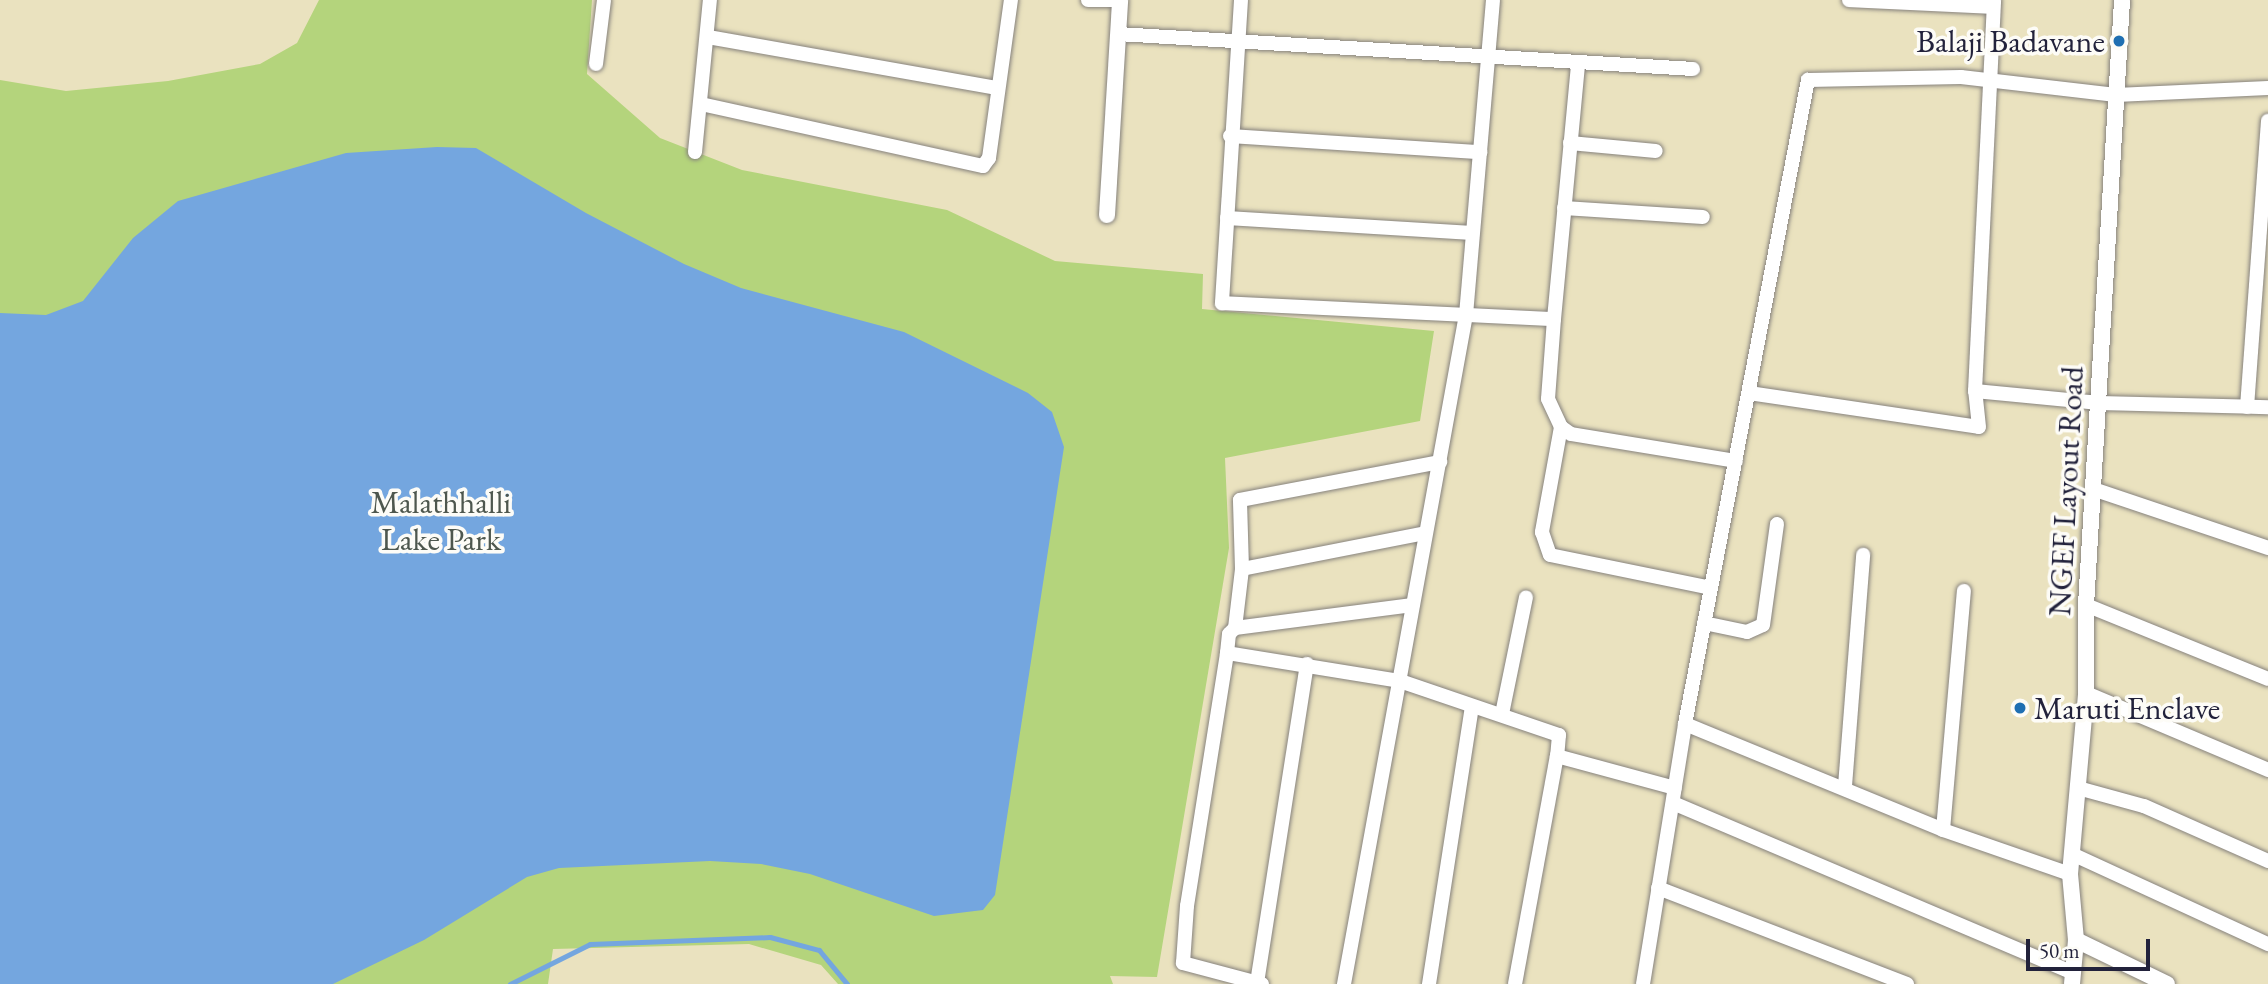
<!DOCTYPE html>
<style>
body{margin:0}
#map{position:relative;width:2268px;height:984px;overflow:hidden;background:#eae2bf;font-family:"EB Garamond",serif}
div>[style]{position:absolute}
.green>*{inset:0;background:#b4d47c}
.water>*{inset:0;background:#74a6df}
.stream>*{height:5px;margin:-2.5px;padding:0 2.5px;transform-origin:2.5px;border-radius:2.5px;background:#74a6df}
.roads{filter:drop-shadow(0 0 2px #86827d) drop-shadow(0 0 2px #86827d)}
.minor>*{height:14px;margin:-7px;padding:0 7px;transform-origin:7px;border-radius:7px;background:#fff}
.tertiary>*{height:16px;margin:-8px;padding:0 8px;transform-origin:8px;border-radius:8px;background:#fff}
.dots>*{width:19px;height:19px;translate:-50% -50%;box-sizing:border-box;border:4px solid #fdfcf7;border-radius:50%}
span{translate:-50% -50%;white-space:nowrap;text-align:center;line-height:1.15;-webkit-text-stroke:7px #fdfcf7;paint-order:stroke}
.poi-label{font-size:32px;color:#22223b}
.right{translate:-100% -50%;text-align:right}
.left{translate:0 -50%;text-align:left}
.street-label{font-size:32px;color:#22223b}
.park-label{font-size:32px;color:#4e574e}
.scale{position:absolute;left:2026px;top:939px;width:124px;height:32px;box-sizing:border-box;border:4px solid #22223b;border-top:0;padding-left:9px;font-size:21px;line-height:24px;white-space:nowrap;color:#22223b;-webkit-text-stroke:5px #fdfcf7;paint-order:stroke}
</style>
<div id="map">
<div class="green">
<i style="clip-path:polygon(319px 0,592px 0,587px 74px,660px 138px,742px 170px,947px 210px,1055px 261px,1203px 274px,1202px 309px,1434px 331px,1420px 421px,1225px 458px,1229px 548px,1157px 977px,1110px 976px,1113px 984px,838px 984px,821px 965px,749px 944px,553px 949px,548px 984px,0 984px,0 80px,66px 91px,168px 81px,260px 64px,297px 43px)"></i>
</div>
<div class="water">
<i style="clip-path:polygon(437px 147px,476px 148px,586px 213px,684px 264px,741px 288px,904px 332px,1028px 393px,1052px 412px,1064px 447px,995px 895px,983px 910px,934px 916px,810px 874px,761px 864px,710px 861px,559px 868px,527px 877px,424px 940px,333px 984px,0 984px,0 313px,46px 315px,83px 301px,133px 238px,178px 201px,346px 153px)"></i>
</div>
<div class="stream">
<i style="left:510px;top:984px;width:89px;rotate:-26.6deg"></i>
<i style="left:590px;top:944px;width:180px;rotate:-2.2deg"></i>
<i style="left:770px;top:937px;width:51px;rotate:14.9deg"></i>
<i style="left:819px;top:950px;width:44px;rotate:50.5deg"></i>
</div>
<div class="roads">
<div class="minor">
<i style="left:1088px;top:0;width:32px"></i>
<i style="left:1241px;top:0;width:304px;rotate:93.6deg"></i>
<i style="left:1222px;top:303px;width:332px;rotate:2.8deg"></i>
<i style="left:1554px;top:319px;width:255px;rotate:-84.6deg"></i>
<i style="left:1849px;top:0;width:144px;rotate:2.8deg"></i>
<i style="left:1118px;top:34px;width:576px;rotate:3.48deg"></i>
<i style="left:708px;top:37px;width:294px;rotate:10deg"></i>
<i style="left:596px;top:64px;width:64px;rotate:-82.9deg"></i>
<i style="left:701px;top:104px;width:289px;rotate:12.4deg"></i>
<i style="left:983px;top:166px;width:10px;rotate:-53deg"></i>
<i style="left:989px;top:158px;width:160px;rotate:-82.1deg"></i>
<i style="left:1230px;top:136px;width:251px;rotate:3.7deg"></i>
<i style="left:1570px;top:143px;width:86px;rotate:5.3deg"></i>
<i style="left:695px;top:152px;width:153px;rotate:-84.4deg"></i>
<i style="left:1564px;top:208px;width:139px;rotate:3.7deg"></i>
<i style="left:1227px;top:218px;width:246px;rotate:3.5deg"></i>
<i style="left:1554px;top:319px;width:80px;rotate:94.3deg"></i>
<i style="left:1548px;top:399px;width:31px;rotate:65deg"></i>
<i style="left:1561px;top:427px;width:12px;rotate:35deg"></i>
<i style="left:1571px;top:434px;width:167px;rotate:9.3deg"></i>
<i style="left:1975px;top:391px;width:125px;rotate:5.5deg"></i>
<i style="left:2099px;top:403px;width:169px;rotate:1.4deg"></i>
<i style="left:1749px;top:393px;width:232px;rotate:8.4deg"></i>
<i style="left:1979px;top:427px;width:36px;rotate:-96deg"></i>
<i style="left:1975px;top:391px;width:391px;rotate:-87.2deg"></i>
<i style="left:2247px;top:407px;width:287px;rotate:-85.8deg"></i>
<i style="left:1561px;top:427px;width:107px;rotate:100.3deg"></i>
<i style="left:1542px;top:532px;width:24px;rotate:71deg"></i>
<i style="left:1550px;top:555px;width:164px;rotate:11.6deg"></i>
<i style="left:2093px;top:489px;width:185px;rotate:18.6deg"></i>
<i style="left:1242px;top:569px;width:187px;rotate:-11.1deg"></i>
<i style="left:2086px;top:605px;width:196px;rotate:22.1deg"></i>
<i style="left:1704px;top:623px;width:44px;rotate:11.8deg"></i>
<i style="left:1747px;top:632px;width:17px;rotate:-24deg"></i>
<i style="left:1763px;top:625px;width:102px;rotate:-82.1deg"></i>
<i style="left:1235px;top:628px;width:179px;rotate:-7.4deg"></i>
<i style="left:1227px;top:653px;width:19px;rotate:-84deg"></i>
<i style="left:1229px;top:634px;width:8px;rotate:-45deg"></i>
<i style="left:1235px;top:628px;width:59px;rotate:-83.2deg"></i>
<i style="left:1242px;top:569px;width:69px;rotate:-91.7deg"></i>
<i style="left:1240px;top:500px;width:204px;rotate:-10.8deg"></i>
<i style="left:2086px;top:693px;width:198px;rotate:22.9deg"></i>
<i style="left:1502px;top:714px;width:119px;rotate:-78.4deg"></i>
<i style="left:1685px;top:724px;width:656px;rotate:-79.19deg"></i>
<i style="left:1808px;top:80px;width:153px;rotate:-1.1deg"></i>
<i style="left:1961px;top:77px;width:156px;rotate:6.6deg"></i>
<i style="left:2116px;top:95px;width:152px;rotate:-2.6deg"></i>
<i style="left:1845px;top:786px;width:232px;rotate:-85.5deg"></i>
<i style="left:2078px;top:788px;width:68px;rotate:15.3deg"></i>
<i style="left:2144px;top:806px;width:136px;rotate:23.9deg"></i>
<i style="left:1673px;top:803px;width:435px;rotate:23deg"></i>
<i style="left:1943px;top:830px;width:240px;rotate:-85deg"></i>
<i style="left:2072px;top:854px;width:216px;rotate:24.7deg"></i>
<i style="left:1658px;top:888px;width:267px;rotate:21.1deg"></i>
<i style="left:1257px;top:983px;width:323px;rotate:-81.1deg"></i>
<i style="left:1262px;top:984px;width:82px;rotate:-165.1deg"></i>
<i style="left:1183px;top:963px;width:57px;rotate:-86deg"></i>
<i style="left:1187px;top:906px;width:256px;rotate:-81deg"></i>
<i style="left:1227px;top:653px;width:175px;rotate:9.2deg"></i>
<i style="left:1400px;top:681px;width:168px;rotate:18.8deg"></i>
<i style="left:1559px;top:735px;width:21px;rotate:95deg"></i>
<i style="left:1557px;top:756px;width:122px;rotate:15.2deg"></i>
<i style="left:1344px;top:984px;width:680px;rotate:-79.67deg"></i>
<i style="left:1466px;top:315px;width:316px;rotate:-85.1deg"></i>
<i style="left:1429px;top:984px;width:281px;rotate:-81.2deg"></i>
<i style="left:1515px;top:984px;width:232px;rotate:-79.6deg"></i>
<i style="left:1643px;top:984px;width:263px;rotate:-80.8deg"></i>
<i style="left:1685px;top:724px;width:279px;rotate:22.3deg"></i>
<i style="left:1943px;top:830px;width:134px;rotate:19.1deg"></i>
</div>
<div class="tertiary">
<i style="left:1107px;top:215px;width:215px;rotate:-86.5deg"></i>
<i style="left:2076px;top:940px;width:101px;rotate:25.8deg"></i>
<i style="left:2072px;top:984px;width:44px;rotate:-84.8deg"></i>
<i style="left:2076px;top:940px;width:66px;rotate:-95.2deg"></i>
<i style="left:2070px;top:874px;width:182px;rotate:-84.9deg"></i>
<i style="left:2086px;top:693px;width:88px;rotate:-90deg"></i>
<i style="left:2086px;top:605px;width:606px;rotate:-86.59deg"></i>
</div>
</div>
<div class="dots">
<i style="left:2119px;top:41px;background:#1f6fb2"></i>
<i style="left:2020px;top:708px;background:#1f6fb2"></i>
</div>
<div class="poi-label">
<span class="right" style="left:2105px;top:41px">Balaji Badavane</span>
<span class="left" style="left:2034px;top:708px">Maruti Enclave</span>
</div>
<div class="street-label">
<span style="left:2066px;top:491px;rotate:-87deg">NGEF Layout Road</span>
</div>
<div class="park-label">
<span style="left:441px;top:521px">Malathhalli<br>Lake Park</span>
</div>
<div class="scale">50 m</div>
</div>
